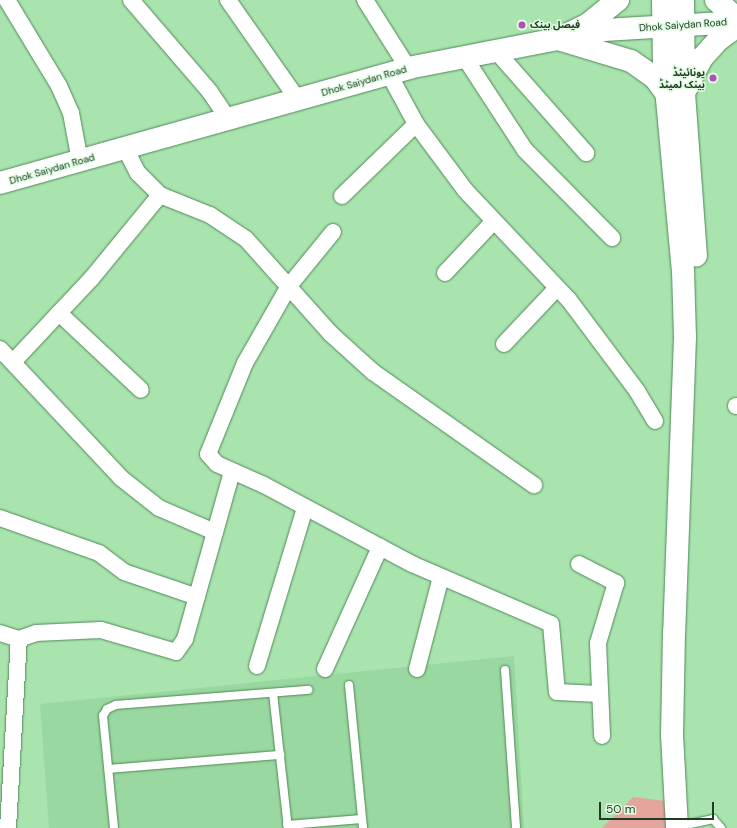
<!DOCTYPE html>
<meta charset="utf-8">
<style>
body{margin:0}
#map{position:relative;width:737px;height:828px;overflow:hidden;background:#a9e4af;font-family:"DM Sans","Noto Sans Arabic",sans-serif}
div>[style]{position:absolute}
.built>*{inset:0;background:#99d8a0}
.green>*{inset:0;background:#e5a59d}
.roads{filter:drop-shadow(0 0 1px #518858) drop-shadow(0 0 1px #518858)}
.lane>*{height:8px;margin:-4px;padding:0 4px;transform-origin:4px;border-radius:4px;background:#fff}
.street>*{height:16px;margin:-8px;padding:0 8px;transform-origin:8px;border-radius:8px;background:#fff}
.secondary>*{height:22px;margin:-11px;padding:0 11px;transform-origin:11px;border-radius:11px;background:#fff}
.primary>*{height:22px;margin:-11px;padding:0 11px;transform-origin:11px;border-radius:11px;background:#fff}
.dots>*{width:11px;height:11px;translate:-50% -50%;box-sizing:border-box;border:2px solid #e0fde2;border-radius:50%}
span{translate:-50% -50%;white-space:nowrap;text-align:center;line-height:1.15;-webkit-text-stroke:3px #e0fde2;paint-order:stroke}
.poi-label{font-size:10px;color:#233b26;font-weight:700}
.left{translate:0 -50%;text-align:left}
.right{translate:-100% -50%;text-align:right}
.street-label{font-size:10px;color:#233b26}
.scale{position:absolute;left:599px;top:802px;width:115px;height:18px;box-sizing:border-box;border:2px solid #233b26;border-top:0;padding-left:5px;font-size:12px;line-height:14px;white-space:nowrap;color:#233b26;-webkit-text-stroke:3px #e0fde2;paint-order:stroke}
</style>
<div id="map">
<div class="built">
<i style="clip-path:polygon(514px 656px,524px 828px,49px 828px,40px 704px)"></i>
</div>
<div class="green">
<i style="clip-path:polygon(633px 797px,665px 801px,667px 828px,602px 828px)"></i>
</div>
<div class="roads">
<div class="lane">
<i style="left:505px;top:670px;width:158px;rotate:86deg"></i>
<i style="left:349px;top:685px;width:144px;rotate:84.4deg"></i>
<i style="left:273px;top:693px;width:136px;rotate:83.7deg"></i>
<i style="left:109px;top:769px;width:172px;rotate:-4.7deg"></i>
<i style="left:690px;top:824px;width:24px;rotate:-12deg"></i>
<i style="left:713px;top:819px;width:12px;rotate:48deg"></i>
<i style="left:287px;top:825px;width:75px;rotate:-4.6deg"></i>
<i style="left:114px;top:828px;width:113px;rotate:-95.6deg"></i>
<i style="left:103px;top:716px;width:8px;rotate:-60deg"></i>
<i style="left:107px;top:709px;width:10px;rotate:-24deg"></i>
<i style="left:116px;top:705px;width:193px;rotate:-4.5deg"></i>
</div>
<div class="street">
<i style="left:7px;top:0;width:100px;rotate:58.8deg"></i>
<i style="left:59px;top:86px;width:30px;rotate:66deg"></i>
<i style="left:71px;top:113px;width:49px;rotate:79.4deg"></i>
<i style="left:131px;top:0;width:121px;rotate:49.3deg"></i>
<i style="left:210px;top:92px;width:34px;rotate:56deg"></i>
<i style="left:228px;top:0;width:122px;rotate:55deg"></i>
<i style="left:365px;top:0;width:80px;rotate:57.7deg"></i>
<i style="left:497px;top:52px;width:135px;rotate:48.6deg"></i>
<i style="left:465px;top:58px;width:110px;rotate:56.9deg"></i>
<i style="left:525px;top:150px;width:124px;rotate:45.3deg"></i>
<i style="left:389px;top:74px;width:57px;rotate:61.6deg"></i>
<i style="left:416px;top:124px;width:82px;rotate:53.4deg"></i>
<i style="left:465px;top:190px;width:151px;rotate:46.6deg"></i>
<i style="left:569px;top:300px;width:114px;rotate:53.2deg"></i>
<i style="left:637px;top:391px;width:35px;rotate:59deg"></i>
<i style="left:125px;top:148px;width:28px;rotate:63deg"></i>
<i style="left:138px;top:173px;width:31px;rotate:45deg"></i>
<i style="left:160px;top:195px;width:54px;rotate:21.8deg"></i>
<i style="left:210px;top:215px;width:43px;rotate:33.7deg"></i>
<i style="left:246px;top:239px;width:127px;rotate:48.2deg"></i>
<i style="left:331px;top:334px;width:57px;rotate:42.1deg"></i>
<i style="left:373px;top:372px;width:197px;rotate:35.1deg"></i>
<i style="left:342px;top:196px;width:103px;rotate:-44.2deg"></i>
<i style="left:333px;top:232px;width:70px;rotate:129.2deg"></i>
<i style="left:289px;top:286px;width:89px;rotate:119.7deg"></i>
<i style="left:245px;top:363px;width:98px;rotate:112.1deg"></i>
<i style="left:208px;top:454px;width:13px;rotate:48deg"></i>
<i style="left:217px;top:464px;width:51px;rotate:24.1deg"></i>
<i style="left:264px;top:485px;width:168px;rotate:28.1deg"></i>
<i style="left:412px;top:564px;width:151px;rotate:23.3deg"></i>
<i style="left:551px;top:624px;width:68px;rotate:85deg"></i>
<i style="left:557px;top:692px;width:42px;rotate:2.7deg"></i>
<i style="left:445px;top:273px;width:71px;rotate:-46.7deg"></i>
<i style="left:59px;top:313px;width:112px;rotate:43.2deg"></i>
<i style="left:504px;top:344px;width:77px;rotate:-46.6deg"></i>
<i style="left:0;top:349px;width:177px;rotate:46.8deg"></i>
<i style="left:121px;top:478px;width:48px;rotate:38.3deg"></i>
<i style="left:159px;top:508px;width:61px;rotate:23.2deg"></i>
<i style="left:13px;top:362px;width:114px;rotate:-46.8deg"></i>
<i style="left:91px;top:279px;width:109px;rotate:-50.6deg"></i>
<i style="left:736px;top:406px;width:1px"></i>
<i style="left:0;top:518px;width:105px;rotate:19.5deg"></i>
<i style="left:99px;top:553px;width:31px;rotate:37deg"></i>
<i style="left:124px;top:572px;width:77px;rotate:18.9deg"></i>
<i style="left:579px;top:564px;width:42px;rotate:27.2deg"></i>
<i style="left:616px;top:583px;width:63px;rotate:106.7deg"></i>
<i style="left:598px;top:643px;width:93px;rotate:87.5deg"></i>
<i style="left:0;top:633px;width:20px;rotate:18deg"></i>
<i style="left:19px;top:639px;width:18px;rotate:-19deg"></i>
<i style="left:36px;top:633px;width:65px;rotate:-2.6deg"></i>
<i style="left:101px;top:630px;width:78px;rotate:16.3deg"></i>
<i style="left:176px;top:652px;width:16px;rotate:-55deg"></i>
<i style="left:185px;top:639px;width:173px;rotate:-74.3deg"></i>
<i style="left:257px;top:666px;width:165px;rotate:-73.1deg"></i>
<i style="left:325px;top:669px;width:134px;rotate:-65.7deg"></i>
<i style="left:417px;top:669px;width:95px;rotate:-75.4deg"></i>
<i style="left:8px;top:828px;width:189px;rotate:-86.7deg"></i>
</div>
<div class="secondary">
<i style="left:0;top:183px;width:424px;rotate:-15.7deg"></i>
<i style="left:408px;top:68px;width:200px;rotate:-11deg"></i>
<i style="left:604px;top:30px;width:133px;rotate:-3.4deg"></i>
</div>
<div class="primary">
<i style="left:663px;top:0;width:67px;rotate:89.1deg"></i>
<i style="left:664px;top:67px;width:204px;rotate:84.7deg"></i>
<i style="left:683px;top:270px;width:67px;rotate:88.3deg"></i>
<i style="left:685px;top:337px;width:295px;rotate:92.1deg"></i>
<i style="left:674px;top:632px;width:103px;rotate:91.1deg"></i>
<i style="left:672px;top:735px;width:93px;rotate:86.9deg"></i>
<i style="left:683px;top:0;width:93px;rotate:89.4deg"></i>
<i style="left:684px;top:93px;width:163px;rotate:85.8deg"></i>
<i style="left:716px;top:0;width:28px;rotate:42deg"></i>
<i style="left:558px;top:39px;width:76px;rotate:16.8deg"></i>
<i style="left:631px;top:61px;width:29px;rotate:35deg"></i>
<i style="left:655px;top:78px;width:19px;rotate:54deg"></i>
<i style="left:558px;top:39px;width:32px;rotate:-26deg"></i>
<i style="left:587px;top:25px;width:40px;rotate:-39deg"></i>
<i style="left:686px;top:89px;width:35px;rotate:-63deg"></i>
<i style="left:702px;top:58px;width:24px;rotate:-48deg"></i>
<i style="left:718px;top:40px;width:24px;rotate:-36deg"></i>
</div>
</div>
<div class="dots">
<i style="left:522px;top:25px;background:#b24eb3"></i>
<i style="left:713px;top:78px;background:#b24eb3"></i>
</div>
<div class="poi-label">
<span class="left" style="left:530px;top:25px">فیصل بینک</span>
<span class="right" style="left:705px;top:78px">یونائیٹڈ<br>بینک لمیٹڈ</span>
</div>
<div class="street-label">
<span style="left:683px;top:25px;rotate:-4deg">Dhok Saiydan Road</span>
<span style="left:364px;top:81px;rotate:-16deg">Dhok Saiydan Road</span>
<span style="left:52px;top:169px;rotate:-16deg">Dhok Saiydan Road</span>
</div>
<div class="scale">50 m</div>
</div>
